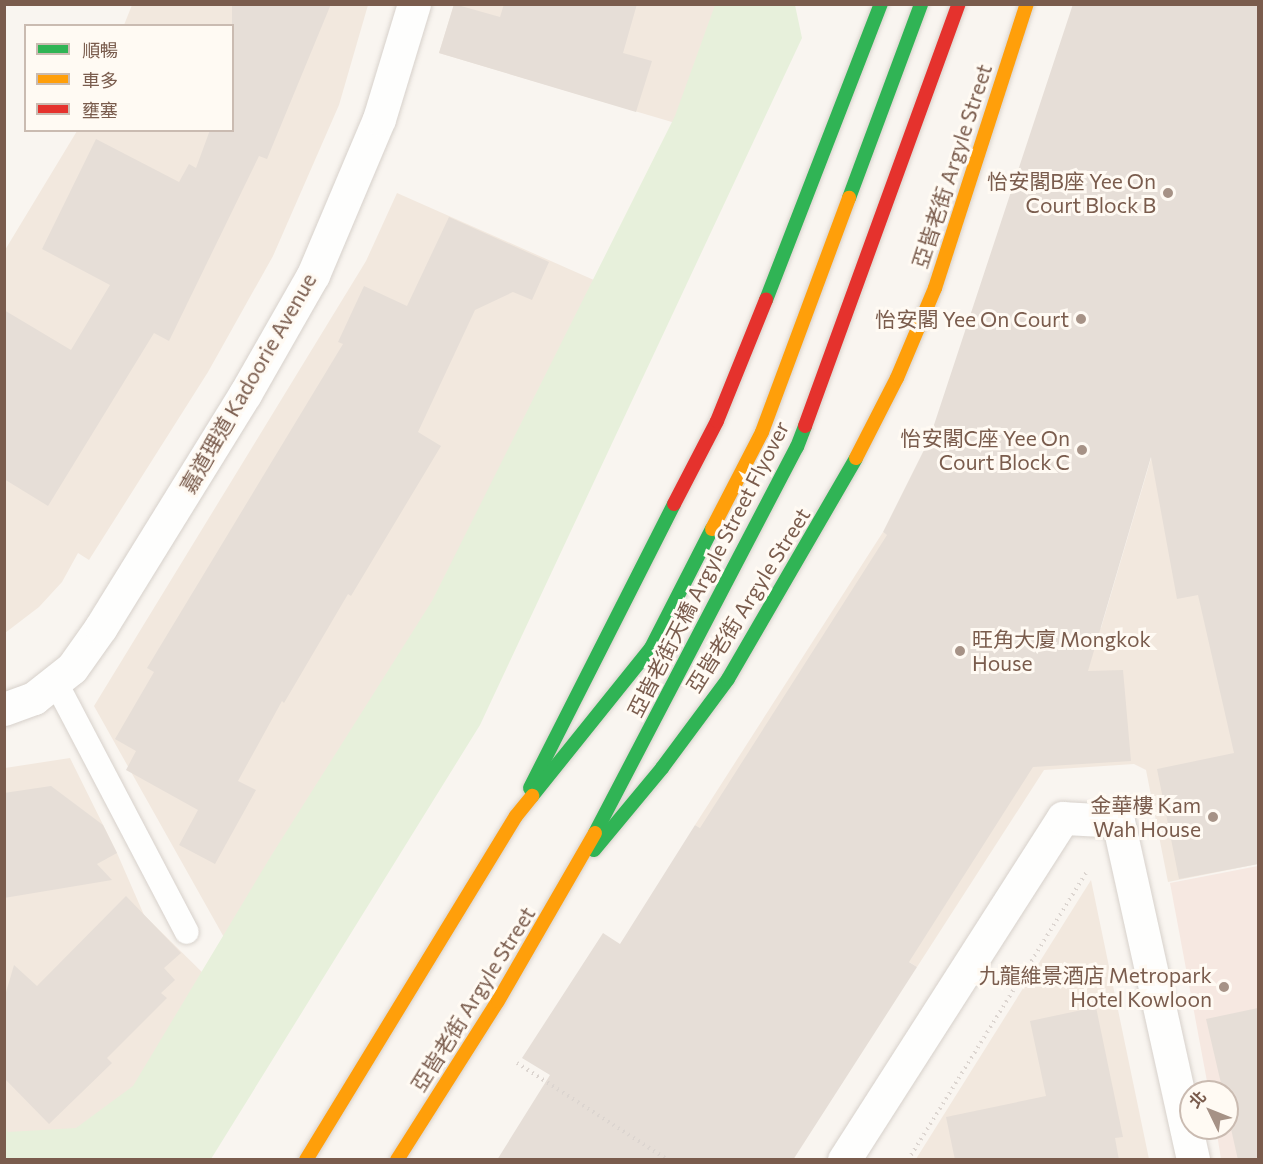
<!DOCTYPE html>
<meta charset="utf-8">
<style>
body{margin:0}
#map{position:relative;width:1263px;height:1164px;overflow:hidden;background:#f9f5f0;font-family:Commissioner,"Noto Sans TC",sans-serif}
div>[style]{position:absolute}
.residential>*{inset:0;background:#f2e8de}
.commercial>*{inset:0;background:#f6e8e1}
.green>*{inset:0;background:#e7f0db}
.building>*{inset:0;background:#e6ded7}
.path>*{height:4px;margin-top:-2px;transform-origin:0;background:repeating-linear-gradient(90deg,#dcd5d0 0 1.5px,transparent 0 6px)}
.roads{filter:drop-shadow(0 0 2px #d7d1cb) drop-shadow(0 0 2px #d7d1cb)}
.lane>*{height:24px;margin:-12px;padding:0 12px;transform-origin:12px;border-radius:12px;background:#fefefd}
.street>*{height:33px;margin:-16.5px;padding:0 16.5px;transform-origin:16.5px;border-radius:16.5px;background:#fefefd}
.fast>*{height:14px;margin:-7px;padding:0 7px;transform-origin:7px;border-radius:7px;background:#30b455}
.slow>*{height:14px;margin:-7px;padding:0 7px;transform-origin:7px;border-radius:7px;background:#ff9f0a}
.jam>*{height:14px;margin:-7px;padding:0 7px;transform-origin:7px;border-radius:7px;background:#e5322d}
.dots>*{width:16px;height:16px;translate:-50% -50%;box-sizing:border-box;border:3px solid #fffaf3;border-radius:50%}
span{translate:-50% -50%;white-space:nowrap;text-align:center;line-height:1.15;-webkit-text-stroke:6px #fffaf3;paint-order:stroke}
.street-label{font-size:21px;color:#7a5c4d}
.poi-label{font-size:21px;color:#7a5c4d}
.right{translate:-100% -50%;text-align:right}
.left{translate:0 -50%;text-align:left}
.frame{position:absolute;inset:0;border:6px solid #7a5c4d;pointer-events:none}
.legend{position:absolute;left:24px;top:24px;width:210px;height:108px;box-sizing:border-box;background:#fffaf3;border:2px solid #cabbb1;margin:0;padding:8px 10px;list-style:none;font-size:18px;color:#7a5c4d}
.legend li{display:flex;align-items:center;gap:12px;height:30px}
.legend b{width:30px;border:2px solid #cabbb1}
.north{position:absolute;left:1179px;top:1080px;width:60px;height:60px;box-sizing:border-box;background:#fffaf3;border:2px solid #cabbb1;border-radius:50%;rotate:313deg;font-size:16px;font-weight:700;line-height:24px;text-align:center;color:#7a5c4d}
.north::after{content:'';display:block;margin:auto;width:21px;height:27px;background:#a69286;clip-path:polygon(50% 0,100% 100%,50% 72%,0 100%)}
</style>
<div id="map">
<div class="residential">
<i style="clip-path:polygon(132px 5px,368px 5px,339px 105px,273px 256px,208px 372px,89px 560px,78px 553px,62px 582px,39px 607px,5px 633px,5px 250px,77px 131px,232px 130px,232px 26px,124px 25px)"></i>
<i style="clip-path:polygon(454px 5px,718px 5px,682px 125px,439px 53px)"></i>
<i style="clip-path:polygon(397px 193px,621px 292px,230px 948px,94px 706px,366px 261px)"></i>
<i style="clip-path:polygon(1193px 316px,1258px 322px,1258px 864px,1168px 882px,1146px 770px,1134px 764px,1044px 770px,917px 967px,695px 825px,883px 532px,968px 586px,1101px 628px)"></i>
<i style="clip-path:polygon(70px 758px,117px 853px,144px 915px,210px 980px,96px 1159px,5px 1160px,5px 768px)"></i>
<i style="clip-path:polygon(1091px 880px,1149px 1159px,916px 1159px)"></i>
</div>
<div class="commercial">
<i style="clip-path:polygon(1258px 866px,1258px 1159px,1221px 1159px,1216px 1128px,1227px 1128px,1227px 1092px,1209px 1092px,1170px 883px)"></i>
</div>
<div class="green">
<i style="clip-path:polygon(715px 5px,795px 5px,802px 38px,480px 725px,211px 1159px,5px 1159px,5px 1126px,8px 1132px,76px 1128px,133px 1086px,271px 856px,432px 601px,675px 116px)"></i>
</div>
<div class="building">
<i style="clip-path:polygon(232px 4px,331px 4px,267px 159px,259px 156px,169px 341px,154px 333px,48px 506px,4px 479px,4px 310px,71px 350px,110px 285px,42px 249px,96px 139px,179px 182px,189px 164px,196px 168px,210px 130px,232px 130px)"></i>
<i style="clip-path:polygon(454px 4px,500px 17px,504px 4px,637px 4px,623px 53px,652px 61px,636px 112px,439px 53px)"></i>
<i style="clip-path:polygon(1073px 4px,1258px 4px,1258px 864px,1179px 879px,1157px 769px,1234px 753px,1198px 595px,1177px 599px,1151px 457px,1088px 671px,1123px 670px,1131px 761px,1033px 767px,909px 962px,917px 967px,793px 1160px,497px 1160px,550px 1075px,522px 1058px,603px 933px,620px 944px,695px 825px,700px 828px,887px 535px,883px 532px,929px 440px)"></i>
<i style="clip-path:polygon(449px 217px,549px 262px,532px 300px,513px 292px,475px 310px,418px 432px,441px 446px,351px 596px,348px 594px,284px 703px,282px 701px,238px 781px,256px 790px,215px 864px,179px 845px,198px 810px,126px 770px,136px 751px,115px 739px,154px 672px,147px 668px,343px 344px,338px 342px,364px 286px,407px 306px)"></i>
<i style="clip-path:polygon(51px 786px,103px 825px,117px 853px,97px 864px,112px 880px,4px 898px,4px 793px)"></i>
<i style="clip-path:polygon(126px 896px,181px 953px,164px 968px,175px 980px,161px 993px,167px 998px,107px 1058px,112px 1063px,49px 1124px,4px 1078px,4px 999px,14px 965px,37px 986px)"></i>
<i style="clip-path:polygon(1096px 1007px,1123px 1137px,1115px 1138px,1119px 1160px,955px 1160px,946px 1117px,1046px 1096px,1030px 1021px)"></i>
<i style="clip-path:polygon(1258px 1008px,1258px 1160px,1238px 1160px,1227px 1111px,1227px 1092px,1223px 1092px,1206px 1019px)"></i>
</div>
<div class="path">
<i style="left:517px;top:1063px;width:179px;rotate:32.7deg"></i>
<i style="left:908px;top:1160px;width:338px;rotate:-58.2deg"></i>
</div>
<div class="roads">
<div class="lane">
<i style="left:56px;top:683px;width:281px;rotate:62.3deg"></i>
</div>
<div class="street">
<i style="left:4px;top:709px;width:32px;rotate:-20deg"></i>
<i style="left:34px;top:698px;width:48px;rotate:-38.3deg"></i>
<i style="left:72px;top:668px;width:50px;rotate:-54.7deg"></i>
<i style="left:101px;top:627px;width:274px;rotate:-58.3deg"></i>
<i style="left:245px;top:394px;width:137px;rotate:-60.3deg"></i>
<i style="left:313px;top:275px;width:169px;rotate:-67.1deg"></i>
<i style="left:379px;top:119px;width:120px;rotate:-73.1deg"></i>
<i style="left:844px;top:1160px;width:406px;rotate:-57.4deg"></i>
<i style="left:1063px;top:818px;width:55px;rotate:3.1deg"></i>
<i style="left:1118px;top:821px;width:347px;rotate:77.5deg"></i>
</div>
<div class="fast">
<i style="left:849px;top:198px;width:207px;rotate:-69.6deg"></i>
<i style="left:766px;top:300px;width:318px;rotate:-68.8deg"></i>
<i style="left:530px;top:788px;width:318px;rotate:-63.1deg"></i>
<i style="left:532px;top:796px;width:190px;rotate:-51.2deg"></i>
<i style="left:651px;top:648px;width:134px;rotate:-62.9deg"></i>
<i style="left:595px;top:833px;width:436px;rotate:-62.4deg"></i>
<i style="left:797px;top:447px;width:22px;rotate:-69deg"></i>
<i style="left:594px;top:850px;width:107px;rotate:-50.3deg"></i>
<i style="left:662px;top:768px;width:111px;rotate:-53.4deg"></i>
<i style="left:728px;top:679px;width:255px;rotate:-59.9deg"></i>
</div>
<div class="slow">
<i style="left:856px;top:458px;width:90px;rotate:-62.9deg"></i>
<i style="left:897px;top:378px;width:98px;rotate:-67.1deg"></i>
<i style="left:935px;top:288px;width:299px;rotate:-72.1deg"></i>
<i style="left:712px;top:529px;width:109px;rotate:-62.7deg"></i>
<i style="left:762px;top:432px;width:250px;rotate:-69.6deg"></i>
<i style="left:306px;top:1160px;width:403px;rotate:-58.6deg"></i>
<i style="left:516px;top:816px;width:26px;rotate:-51deg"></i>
<i style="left:397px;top:1160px;width:188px;rotate:-57.6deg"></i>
<i style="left:498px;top:1001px;width:194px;rotate:-60deg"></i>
</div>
<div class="jam">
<i style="left:805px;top:426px;width:449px;rotate:-70deg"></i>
<i style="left:674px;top:504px;width:93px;rotate:-62.6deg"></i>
<i style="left:717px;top:421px;width:131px;rotate:-68deg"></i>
</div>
</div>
<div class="dots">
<i style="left:1168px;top:193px;background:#a69286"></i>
<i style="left:1081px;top:319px;background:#a69286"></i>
<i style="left:1082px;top:450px;background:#a69286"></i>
<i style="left:960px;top:651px;background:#a69286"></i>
<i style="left:1213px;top:817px;background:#a69286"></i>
<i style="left:1224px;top:987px;background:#a69286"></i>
</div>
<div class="street-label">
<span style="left:952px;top:166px;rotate:-72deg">亞皆老街 Argyle Street</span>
<span style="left:248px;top:383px;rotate:-60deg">嘉道理道 Kadoorie Avenue</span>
<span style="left:708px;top:569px;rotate:-63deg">亞皆老街天橋 Argyle Street Flyover</span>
<span style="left:748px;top:600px;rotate:-58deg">亞皆老街 Argyle Street</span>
<span style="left:473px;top:999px;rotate:-58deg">亞皆老街 Argyle Street</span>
</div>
<div class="poi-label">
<span class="right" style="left:1156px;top:193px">怡安閣B座 Yee On<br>Court Block B</span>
<span class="right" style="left:1069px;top:319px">怡安閣 Yee On Court</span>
<span class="right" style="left:1070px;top:450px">怡安閣C座 Yee On<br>Court Block C</span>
<span class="left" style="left:972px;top:651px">旺角大廈 Mongkok<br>House</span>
<span class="right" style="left:1201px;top:817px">金華樓 Kam<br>Wah House</span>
<span class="right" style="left:1212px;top:987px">九龍維景酒店 Metropark<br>Hotel Kowloon</span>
</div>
<div class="frame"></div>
<ul class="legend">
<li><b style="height:8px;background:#30b455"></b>順暢</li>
<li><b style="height:8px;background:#ff9f0a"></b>車多</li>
<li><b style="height:8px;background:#e5322d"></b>壅塞</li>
</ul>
<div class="north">北</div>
</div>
